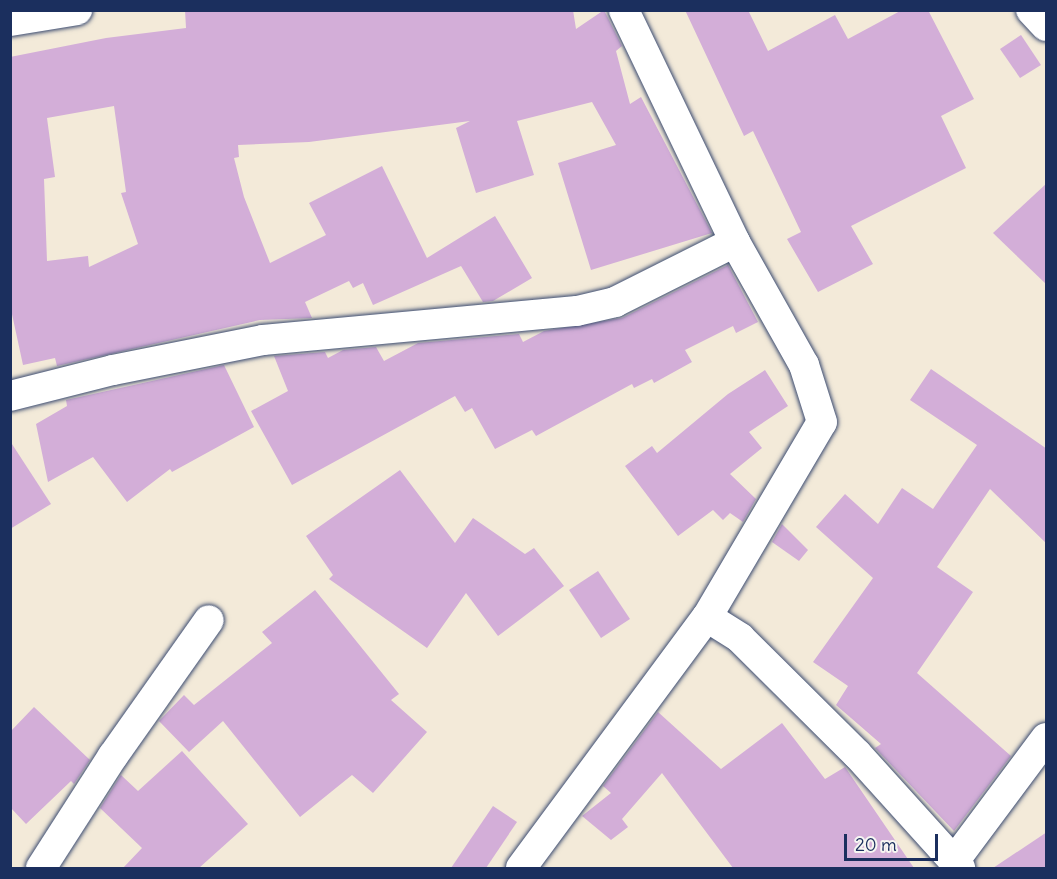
<!DOCTYPE html>
<style>
body{margin:0}
#map{position:relative;width:1057px;height:879px;overflow:hidden;background:#f3ead9;font-family:Delius,sans-serif}
div>[style]{position:absolute}
.building>*{inset:0;background:#d3aed8}
.roads{filter:drop-shadow(0 0 2px #3b4b70) drop-shadow(0 0 2px #3b4b70)}
.minor>*{height:30px;margin:-15px;padding:0 15px;transform-origin:15px;border-radius:15px;background:#fff}
span{translate:-50% -50%;white-space:nowrap;text-align:center;line-height:1.15;-webkit-text-stroke:4.5px #f6f6f2;paint-order:stroke}
.frame{position:absolute;inset:0;border:12px solid #1b2f5e;pointer-events:none}
.scale{position:absolute;left:844px;top:834px;width:94px;height:27px;box-sizing:border-box;border:3px solid #1b2f5e;border-top:0;padding-left:8px;font-size:18px;line-height:21px;white-space:nowrap;color:#1b2f5e;-webkit-text-stroke:4px #f6f6f2;paint-order:stroke}
</style>
<div id="map">
<div class="building">
<i style="clip-path:polygon(evenodd,185px 10px,573px 10px,576px 29px,604px 10px,622px 46px,616px 51px,630px 104px,641px 97px,712px 233px,591px 270px,558px 163px,616px 145px,592px 102px,517px 121px,534px 175px,476px 193px,456px 128px,470px 121px,309px 142px,238px 145px,239px 157px,234px 158px,244px 197px,270px 263px,326px 235px,309px 203px,382px 166px,427px 258px,495px 216px,532px 278px,493px 301px,483px 302px,461px 266px,373px 305px,363px 283px,353px 288px,349px 281px,305px 302px,312px 318px,260px 320px,57px 366px,55px 358px,23px 365px,10px 305px,10px 57px,106px 38px,186px 28px,185px 10px,114px 106px,126px 192px,121px 193px,138px 244px,89px 267px,88px 256px,47px 261px,44px 179px,55px 177px,47px 118px,114px 106px)"></i>
<i style="clip-path:polygon(685px 10px,748px 10px,768px 51px,835px 15px,848px 39px,902px 10px,928px 10px,974px 99px,941px 116px,966px 168px,851px 226px,873px 264px,818px 292px,787px 239px,801px 232px,753px 131px,744px 136px)"></i>
<i style="clip-path:polygon(1021px 35px,1041px 65px,1020px 78px,1000px 49px)"></i>
<i style="clip-path:polygon(1047px 183px,1047px 285px,993px 233px)"></i>
<i style="clip-path:polygon(728px 265px,758px 322px,736px 333px,733px 326px,685px 350px,692px 362px,654px 383px,652px 379px,634px 388px,632px 384px,536px 436px,532px 430px,495px 449px,472px 408px,465px 412px,455px 396px,292px 485px,251px 411px,288px 391px,274px 356px,325px 352px,328px 358px,343px 350px,376px 347px,384px 361px,418px 343px,519px 334px,523px 342px,544px 331px,622px 318px)"></i>
<i style="clip-path:polygon(224px 365px,254px 427px,172px 472px,170px 469px,127px 502px,93px 457px,48px 482px,36px 424px,67px 406px,66px 400px)"></i>
<i style="clip-path:polygon(931px 369px,1047px 449px,1047px 544px,990px 489px,937px 567px,973px 592px,917px 673px,1011px 756px,954px 831px,875px 748px,881px 744px,836px 705px,848px 686px,813px 662px,873px 578px,816px 527px,845px 494px,878px 524px,902px 488px,933px 509px,977px 445px,910px 400px)"></i>
<i style="clip-path:polygon(765px 370px,788px 406px,749px 432px,762px 448px,730px 474px,756px 499px,743px 522px,730px 513px,723px 520px,713px 510px,678px 536px,625px 466px,652px 446px,657px 453px,728px 394px)"></i>
<i style="clip-path:polygon(10px 441px,51px 504px,10px 529px)"></i>
<i style="clip-path:polygon(400px 470px,455px 543px,473px 518px,525px 554px,534px 548px,564px 586px,498px 636px,466px 593px,427px 648px,329px 579px,333px 575px,306px 536px)"></i>
<i style="clip-path:polygon(782px 524px,808px 550px,799px 561px,772px 542px)"></i>
<i style="clip-path:polygon(598px 571px,630px 619px,601px 638px,569px 590px)"></i>
<i style="clip-path:polygon(315px 590px,399px 694px,391px 700px,427px 732px,373px 793px,352px 775px,300px 817px,223px 721px,189px 752px,159px 721px,184px 695px,194px 705px,272px 643px,262px 632px)"></i>
<i style="clip-path:polygon(34px 707px,90px 760px,74px 784px,71px 781px,26px 824px,10px 807px,10px 732px)"></i>
<i style="clip-path:polygon(658px 712px,721px 769px,782px 723px,825px 779px,845px 767px,914px 868px,733px 868px,662px 773px,622px 819px,628px 827px,611px 840px,582px 816px,611px 793px,603px 786px)"></i>
<i style="clip-path:polygon(182px 751px,248px 824px,199px 868px,123px 868px,142px 848px,100px 808px,121px 775px,138px 791px)"></i>
<i style="clip-path:polygon(493px 806px,517px 822px,486px 868px,451px 868px)"></i>
<i style="clip-path:polygon(1047px 832px,1047px 868px,993px 868px)"></i>
</div>
<div class="roads">
<div class="minor">
<i style="left:1031px;top:10px;width:22px;rotate:47deg"></i>
<i style="left:10px;top:21px;width:68px;rotate:-9.3deg"></i>
<i style="left:10px;top:396px;width:106px;rotate:-14.2deg"></i>
<i style="left:113px;top:370px;width:153px;rotate:-11.3deg"></i>
<i style="left:263px;top:340px;width:315px;rotate:-5.3deg"></i>
<i style="left:577px;top:311px;width:39px;rotate:-13deg"></i>
<i style="left:615px;top:302px;width:134px;rotate:-26.6deg"></i>
<i style="left:707px;top:617px;width:39px;rotate:32deg"></i>
<i style="left:740px;top:638px;width:165px;rotate:44.8deg"></i>
<i style="left:857px;top:754px;width:154px;rotate:47.9deg"></i>
<i style="left:955px;top:860px;width:152px;rotate:-53.3deg"></i>
<i style="left:41px;top:868px;width:133px;rotate:-57.3deg"></i>
<i style="left:113px;top:756px;width:166px;rotate:-54.8deg"></i>
<i style="left:521px;top:868px;width:312px;rotate:-53.5deg"></i>
<i style="left:707px;top:617px;width:226px;rotate:-59.5deg"></i>
<i style="left:822px;top:422px;width:60px;rotate:-107.5deg"></i>
<i style="left:804px;top:365px;width:141px;rotate:-119.3deg"></i>
<i style="left:735px;top:242px;width:257px;rotate:-115.6deg"></i>
</div>
</div>
<div class="frame"></div>
<div class="scale">20 m</div>
</div>
